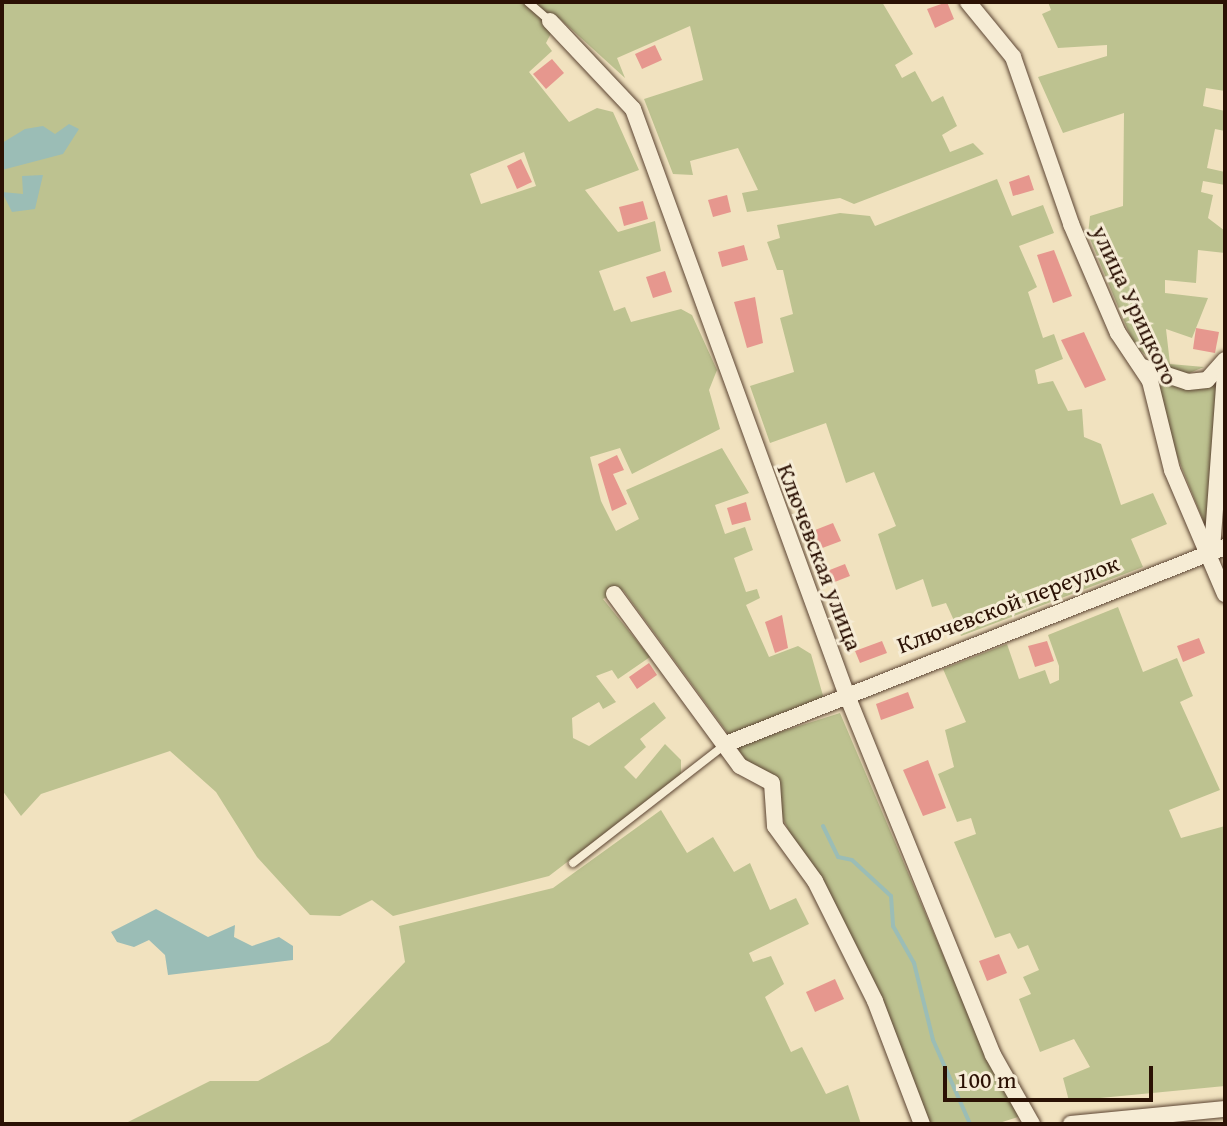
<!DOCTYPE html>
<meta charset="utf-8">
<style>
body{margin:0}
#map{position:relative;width:1227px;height:1126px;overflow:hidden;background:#f1e2bf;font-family:"Gentium Book Plus",serif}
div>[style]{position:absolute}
.green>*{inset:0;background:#bdc290}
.water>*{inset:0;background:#9bbdb6}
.stream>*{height:4px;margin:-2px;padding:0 2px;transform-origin:2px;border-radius:2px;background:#9bbdb6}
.building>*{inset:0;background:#e6978e}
.roads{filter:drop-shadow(0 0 2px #5c4533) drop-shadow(0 0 2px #5c4533)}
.lane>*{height:8px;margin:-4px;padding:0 4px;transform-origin:4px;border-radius:4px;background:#f6ecd5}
.street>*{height:16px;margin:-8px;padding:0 8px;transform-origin:8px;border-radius:8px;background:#f6ecd5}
span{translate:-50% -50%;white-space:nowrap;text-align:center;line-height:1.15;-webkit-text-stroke:6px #f6ecd5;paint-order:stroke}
.street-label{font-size:24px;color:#2b1104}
.frame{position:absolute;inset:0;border:4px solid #2b1104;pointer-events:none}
.scale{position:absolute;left:943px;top:1066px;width:210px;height:36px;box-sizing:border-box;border:4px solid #2b1104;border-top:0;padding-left:10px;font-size:24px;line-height:28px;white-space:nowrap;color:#2b1104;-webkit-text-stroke:6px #f6ecd5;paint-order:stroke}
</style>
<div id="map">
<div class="green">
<i style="clip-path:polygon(evenodd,2px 2px,882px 2px,913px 54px,895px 65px,902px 78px,915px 71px,932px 102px,943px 96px,957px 126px,942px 135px,950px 152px,973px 143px,984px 154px,854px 204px,840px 198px,747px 212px,742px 193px,758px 190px,738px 148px,690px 161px,693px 175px,673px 174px,644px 99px,703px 80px,690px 26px,617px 58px,625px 78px,559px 18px,546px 43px,552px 51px,529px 72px,569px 122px,597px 108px,613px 112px,639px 170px,585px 190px,618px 232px,655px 221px,661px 251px,599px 271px,614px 311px,625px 307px,631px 322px,681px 309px,692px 315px,717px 370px,709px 390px,720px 429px,632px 474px,620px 448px,590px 457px,601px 501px,616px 531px,639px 519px,626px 490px,722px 448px,749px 493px,715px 505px,725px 534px,745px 527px,753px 550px,734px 558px,746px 592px,757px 589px,760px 598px,746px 605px,769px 657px,798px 646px,811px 654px,824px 699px,729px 735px,623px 590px,603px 599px,650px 657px,618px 679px,612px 670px,596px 676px,616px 702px,603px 709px,599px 702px,572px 718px,573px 738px,589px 746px,654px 702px,666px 718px,640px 739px,646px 747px,624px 767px,636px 779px,665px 744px,681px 760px,681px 775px,549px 876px,393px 916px,372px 900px,340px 916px,310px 915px,257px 857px,216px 792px,170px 751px,41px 794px,21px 816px,2px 790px,2px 2px,524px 152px,536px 186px,481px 204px,470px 174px,524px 152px)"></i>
<i style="clip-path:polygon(1048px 2px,1225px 2px,1225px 91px,1206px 88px,1203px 106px,1225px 111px,1225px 131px,1215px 129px,1207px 168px,1225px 172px,1225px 185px,1203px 181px,1201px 192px,1213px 195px,1208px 218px,1225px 231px,1225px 253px,1198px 250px,1196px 283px,1165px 280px,1165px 293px,1208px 298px,1192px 338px,1166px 329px,1170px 364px,1204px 367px,1187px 374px,1161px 368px,1134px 345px,1088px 234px,1090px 216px,1123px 206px,1124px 113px,1063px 133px,1038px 77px,1107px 56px,1107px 45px,1058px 48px,1042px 14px,1051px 10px)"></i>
<i style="clip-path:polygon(997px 179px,1012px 216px,1043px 205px,1054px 233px,1019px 246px,1037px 287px,1028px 292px,1043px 338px,1054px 334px,1063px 359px,1035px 370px,1038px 384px,1053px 381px,1068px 411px,1082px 409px,1084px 437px,1101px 444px,1121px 505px,1153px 493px,1167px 524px,1131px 539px,1143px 567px,961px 636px,946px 603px,932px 607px,923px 579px,896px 590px,878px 534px,896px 526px,874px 472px,846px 483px,826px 423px,770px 443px,750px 386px,794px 372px,780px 318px,793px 314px,783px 270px,777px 270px,767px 242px,780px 238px,777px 225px,840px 213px,870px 216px,875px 226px)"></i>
<i style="clip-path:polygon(1219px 374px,1207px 530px,1175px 451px,1158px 380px,1191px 388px)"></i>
<i style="clip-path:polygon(1118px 607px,1143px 672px,1177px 658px,1193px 696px,1180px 702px,1220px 790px,1169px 810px,1181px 838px,1225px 826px,1225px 1086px,1069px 1101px,1063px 1078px,1090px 1067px,1074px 1039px,1040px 1052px,1019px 999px,1031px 994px,1023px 977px,1039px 970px,1028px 945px,1018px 949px,1010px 933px,995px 938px,954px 842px,976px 834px,971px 818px,957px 822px,938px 774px,954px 767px,945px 730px,966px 722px,943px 669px,1007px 644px,1019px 679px,1045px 670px,1050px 684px,1059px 680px,1059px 666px,1048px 635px)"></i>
<i style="clip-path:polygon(840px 713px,987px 1058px,1021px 1116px,996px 1124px,929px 1124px,775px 802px,736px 746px)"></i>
<i style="clip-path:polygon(661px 810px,687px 853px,713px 837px,734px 872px,750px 863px,770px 910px,796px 898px,809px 924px,749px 953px,753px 962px,771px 956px,784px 984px,765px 997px,791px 1052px,802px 1047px,826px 1094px,848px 1085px,861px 1124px,124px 1124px,210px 1081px,258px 1081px,329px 1042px,405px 962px,399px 926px,553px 888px)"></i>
</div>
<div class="water">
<i style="clip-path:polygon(69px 124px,79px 129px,63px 154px,2px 170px,2px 143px,25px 129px,43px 126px,55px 134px)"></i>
<i style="clip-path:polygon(43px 175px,35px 209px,12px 212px,2px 192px,23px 194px,22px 176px)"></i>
<i style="clip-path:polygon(156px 909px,208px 937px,235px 925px,234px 937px,252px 946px,279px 937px,293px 946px,293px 960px,168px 975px,165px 955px,149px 940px,134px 947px,117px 942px,111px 932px)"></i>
</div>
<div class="stream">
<i style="left:823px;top:826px;width:34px;rotate:64deg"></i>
<i style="left:838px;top:857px;width:14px;rotate:12deg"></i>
<i style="left:852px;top:860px;width:53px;rotate:42.7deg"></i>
<i style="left:891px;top:896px;width:30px;rotate:86deg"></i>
<i style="left:893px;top:926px;width:43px;rotate:60.4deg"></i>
<i style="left:914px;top:963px;width:79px;rotate:76.1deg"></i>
<i style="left:933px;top:1040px;width:92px;rotate:66.2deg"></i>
</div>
<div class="building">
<i style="clip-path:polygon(947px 2px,954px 19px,935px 28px,927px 9px)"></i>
<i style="clip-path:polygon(655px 45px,662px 60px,642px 69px,635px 54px)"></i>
<i style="clip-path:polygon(552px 59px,564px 73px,546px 89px,533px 74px)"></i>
<i style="clip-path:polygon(521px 159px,532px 182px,517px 189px,507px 166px)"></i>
<i style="clip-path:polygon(1029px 175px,1034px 190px,1013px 196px,1009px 182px)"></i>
<i style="clip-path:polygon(727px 195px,731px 212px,713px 217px,708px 200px)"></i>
<i style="clip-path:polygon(643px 201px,648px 219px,624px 226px,619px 207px)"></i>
<i style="clip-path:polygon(744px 245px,748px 260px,722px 267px,718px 252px)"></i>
<i style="clip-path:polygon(1054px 250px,1072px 296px,1053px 303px,1037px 255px)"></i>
<i style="clip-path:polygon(665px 271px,672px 292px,653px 298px,646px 277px)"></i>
<i style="clip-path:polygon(755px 297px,763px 343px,747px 348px,734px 302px)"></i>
<i style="clip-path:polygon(1196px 328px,1219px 332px,1215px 353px,1193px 349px)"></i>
<i style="clip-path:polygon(1084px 332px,1106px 380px,1085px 388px,1061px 340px)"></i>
<i style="clip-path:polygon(617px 455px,624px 470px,613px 474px,627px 504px,612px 511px,598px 464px)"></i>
<i style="clip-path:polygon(746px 502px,751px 520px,732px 525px,727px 508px)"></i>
<i style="clip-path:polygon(833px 523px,841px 541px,817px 550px,810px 532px)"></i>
<i style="clip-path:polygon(845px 564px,850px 576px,827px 585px,822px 573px)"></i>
<i style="clip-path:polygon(782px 615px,788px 648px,775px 653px,765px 622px)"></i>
<i style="clip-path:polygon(1199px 638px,1205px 653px,1183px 662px,1177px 646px)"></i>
<i style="clip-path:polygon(882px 641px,887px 653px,860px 663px,855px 651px)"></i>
<i style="clip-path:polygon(1047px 641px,1054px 661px,1035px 667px,1028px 646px)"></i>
<i style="clip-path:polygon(649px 663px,657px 675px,637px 689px,629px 677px)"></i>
<i style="clip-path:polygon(908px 692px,914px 708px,881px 720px,876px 704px)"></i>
<i style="clip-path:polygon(928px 760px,946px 808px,923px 816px,903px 770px)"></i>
<i style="clip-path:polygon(999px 954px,1007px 973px,987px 981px,979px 961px)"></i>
<i style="clip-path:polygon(835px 979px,844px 999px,815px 1012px,806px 992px)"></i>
</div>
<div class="roads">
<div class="lane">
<i style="left:528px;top:2px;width:29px;rotate:41deg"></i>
<i style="left:573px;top:863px;width:194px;rotate:-37.9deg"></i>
</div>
<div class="street">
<i style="left:968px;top:2px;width:71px;rotate:50.7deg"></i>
<i style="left:1013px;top:57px;width:177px;rotate:70.8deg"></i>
<i style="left:1071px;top:224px;width:119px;rotate:66.7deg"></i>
<i style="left:1118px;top:333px;width:58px;rotate:56.3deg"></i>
<i style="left:1150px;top:381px;width:92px;rotate:76.1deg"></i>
<i style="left:1172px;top:470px;width:135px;rotate:66.9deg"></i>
<i style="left:550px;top:21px;width:121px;rotate:46.7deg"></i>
<i style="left:633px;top:109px;width:622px;rotate:69.96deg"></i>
<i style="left:846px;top:693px;width:391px;rotate:67.9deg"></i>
<i style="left:993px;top:1055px;width:79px;rotate:60.5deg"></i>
<i style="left:1143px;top:367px;width:47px;rotate:18.4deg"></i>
<i style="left:1188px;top:382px;width:19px;rotate:-6deg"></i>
<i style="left:1207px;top:380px;width:27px;rotate:-48deg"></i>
<i style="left:1212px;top:550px;width:178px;rotate:-85.8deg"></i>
<i style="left:614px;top:594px;width:213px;rotate:53.8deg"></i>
<i style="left:740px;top:766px;width:36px;rotate:28deg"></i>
<i style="left:772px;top:783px;width:43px;rotate:86deg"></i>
<i style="left:775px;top:826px;width:68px;rotate:54deg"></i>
<i style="left:815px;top:881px;width:134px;rotate:63.4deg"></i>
<i style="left:875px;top:1001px;width:132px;rotate:69.1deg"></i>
<i style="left:726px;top:744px;width:536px;rotate:-21.54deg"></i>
<i style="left:1071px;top:1124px;width:155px;rotate:-5.6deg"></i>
</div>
</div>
<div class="street-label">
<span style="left:1135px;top:305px;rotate:65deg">улица Урицкого</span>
<span style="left:820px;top:557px;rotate:69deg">Ключевская улица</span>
<span style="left:1008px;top:604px;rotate:-21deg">Ключевской переулок</span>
</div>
<div class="frame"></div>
<div class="scale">100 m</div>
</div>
